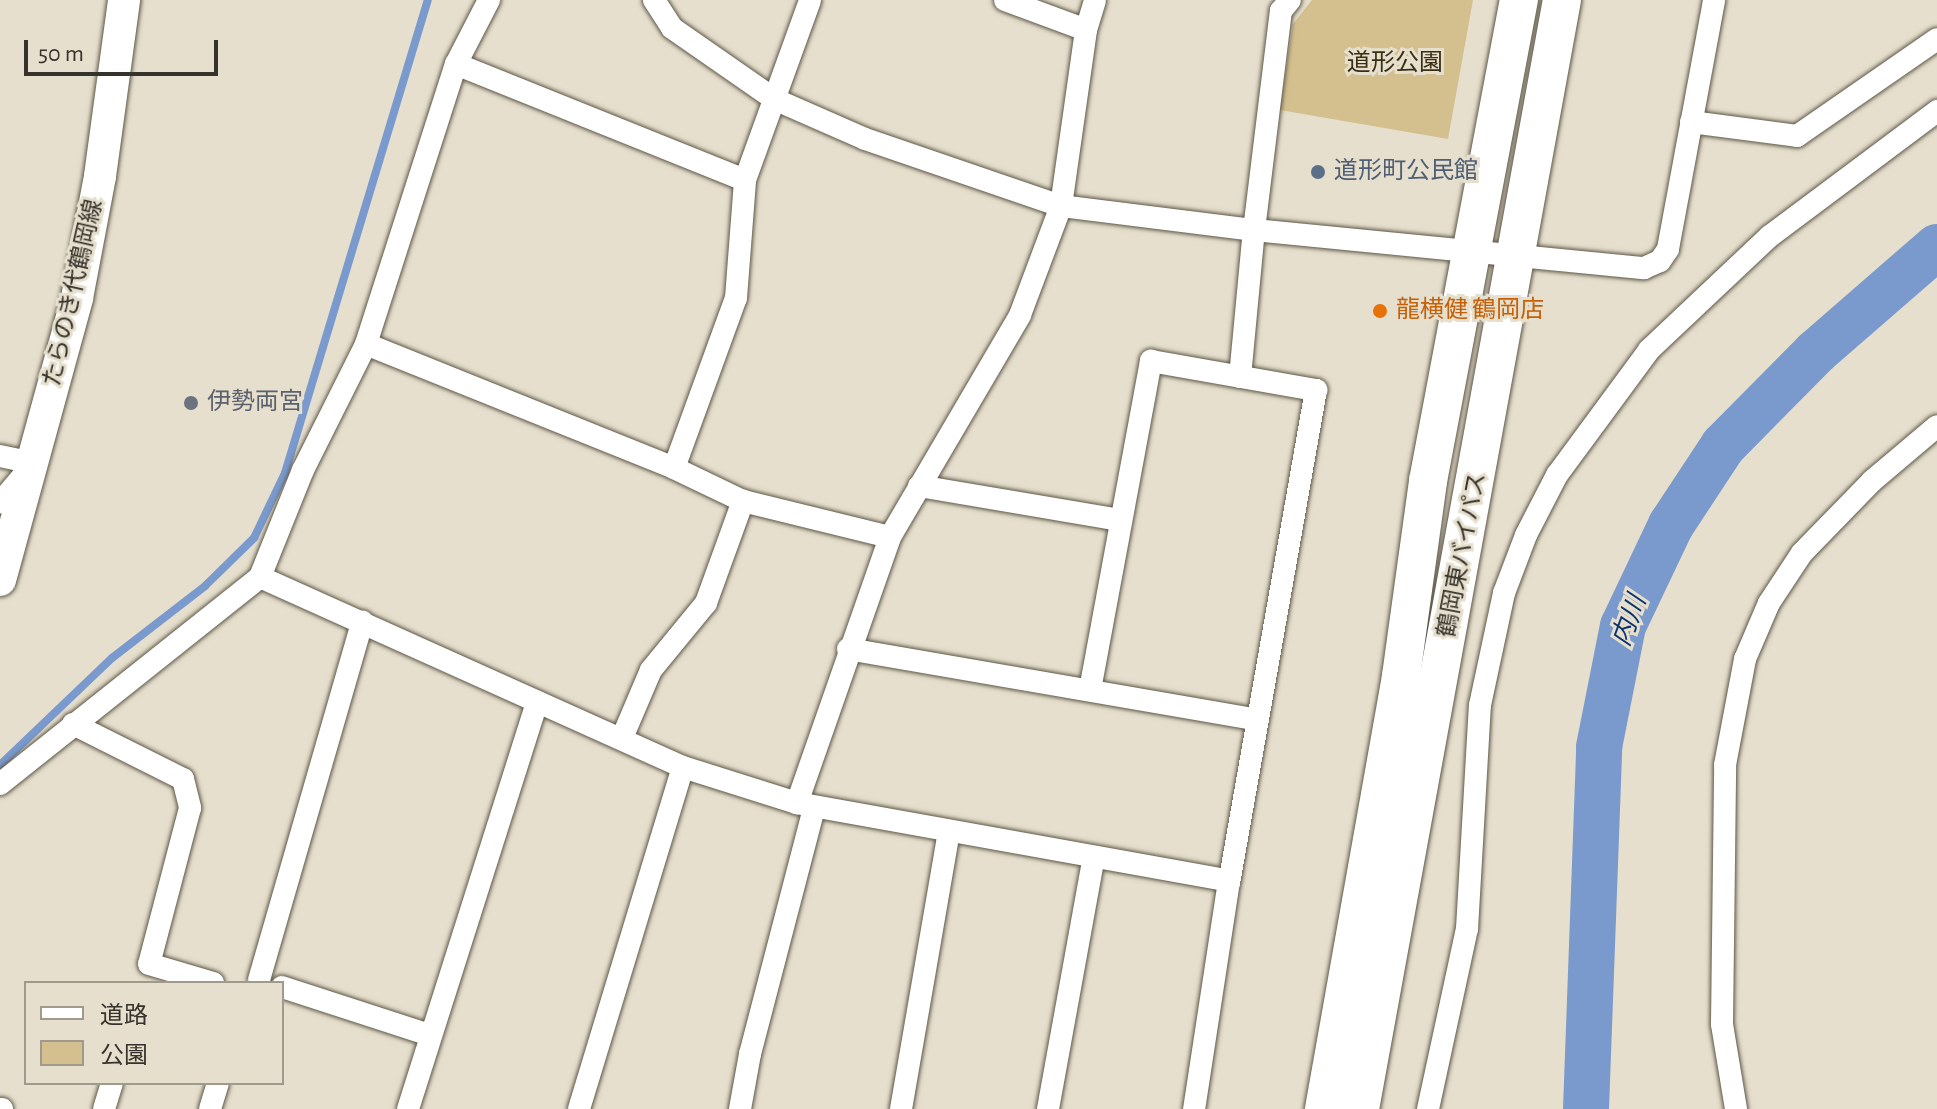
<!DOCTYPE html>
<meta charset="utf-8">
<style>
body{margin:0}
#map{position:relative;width:1937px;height:1109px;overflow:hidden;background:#e6dfcd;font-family:"Alegreya Sans","Noto Sans JP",sans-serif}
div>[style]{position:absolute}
.green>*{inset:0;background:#d4c08f}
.stream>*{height:8px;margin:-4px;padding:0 4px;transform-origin:4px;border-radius:4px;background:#7a9acd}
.river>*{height:46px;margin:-23px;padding:0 23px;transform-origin:23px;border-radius:23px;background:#7a9acd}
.roads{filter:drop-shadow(0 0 2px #5d5647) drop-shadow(0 0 2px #5d5647)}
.minor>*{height:22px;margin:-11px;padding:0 11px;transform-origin:11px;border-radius:11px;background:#fff}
.secondary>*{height:32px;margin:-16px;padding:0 16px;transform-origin:16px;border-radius:16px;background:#fff}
.trunk>*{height:38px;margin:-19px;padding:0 19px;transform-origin:19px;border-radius:19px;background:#fff}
.dots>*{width:22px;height:22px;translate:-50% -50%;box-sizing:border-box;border:4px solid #e6dfcd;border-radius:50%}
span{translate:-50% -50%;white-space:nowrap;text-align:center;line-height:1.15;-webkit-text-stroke:6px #e6dfcd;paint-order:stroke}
.park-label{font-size:24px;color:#392e13}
.service-label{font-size:24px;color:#4e5e75}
.left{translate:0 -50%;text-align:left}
.street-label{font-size:24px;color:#36332c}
.food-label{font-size:24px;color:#c56008}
.worship-label{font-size:24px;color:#5b616d}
.water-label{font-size:26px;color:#0b336f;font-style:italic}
.legend{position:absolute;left:24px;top:981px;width:260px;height:104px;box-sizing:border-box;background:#e6dfcd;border:2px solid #a09a8d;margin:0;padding:10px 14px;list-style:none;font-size:24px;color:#36332c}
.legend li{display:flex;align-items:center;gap:16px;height:40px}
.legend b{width:40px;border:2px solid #a09a8d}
.scale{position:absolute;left:24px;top:40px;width:194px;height:36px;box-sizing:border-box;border:4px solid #36332c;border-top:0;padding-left:10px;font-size:24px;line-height:28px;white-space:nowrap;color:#36332c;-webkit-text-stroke:6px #e6dfcd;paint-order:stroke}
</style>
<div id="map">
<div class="green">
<i style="clip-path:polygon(1312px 0,1473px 0,1448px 139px,1280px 110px,1293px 24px)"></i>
</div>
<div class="stream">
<i style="left:0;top:765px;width:155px;rotate:-43.7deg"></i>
<i style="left:112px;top:658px;width:118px;rotate:-37.7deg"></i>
<i style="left:205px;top:586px;width:69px;rotate:-44.4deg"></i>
<i style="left:254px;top:538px;width:72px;rotate:-64.5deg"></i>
<i style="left:285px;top:473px;width:494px;rotate:-73.2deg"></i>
</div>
<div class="river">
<i style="left:1586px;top:1109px;width:362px;rotate:-87.9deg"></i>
<i style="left:1599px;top:747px;width:123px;rotate:-78.8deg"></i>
<i style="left:1623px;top:626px;width:112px;rotate:-64.6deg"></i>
<i style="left:1671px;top:525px;width:95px;rotate:-56.6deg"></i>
<i style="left:1723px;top:446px;width:132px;rotate:-45.3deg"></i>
<i style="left:1816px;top:352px;width:160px;rotate:-41deg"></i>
</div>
<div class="roads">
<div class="minor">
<i style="left:654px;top:0;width:33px;rotate:57deg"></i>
<i style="left:672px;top:28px;width:124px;rotate:34.8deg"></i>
<i style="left:774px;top:99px;width:99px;rotate:23.7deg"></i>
<i style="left:865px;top:139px;width:207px;rotate:18.9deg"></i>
<i style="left:1061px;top:206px;width:194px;rotate:7.1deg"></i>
<i style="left:1254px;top:230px;width:392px;rotate:5.6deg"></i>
<i style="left:1644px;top:268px;width:17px;rotate:-24deg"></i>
<i style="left:1660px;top:261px;width:14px;rotate:-56deg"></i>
<i style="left:1668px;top:249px;width:253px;rotate:-79.5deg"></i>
<i style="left:1005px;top:0;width:86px;rotate:20.3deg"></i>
<i style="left:456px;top:64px;width:311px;rotate:21.9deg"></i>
<i style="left:1691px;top:122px;width:107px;rotate:7.5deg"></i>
<i style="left:1797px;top:136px;width:170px;rotate:-34.7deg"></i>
<i style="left:366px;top:344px;width:332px;rotate:21.9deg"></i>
<i style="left:674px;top:468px;width:181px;rotate:-70deg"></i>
<i style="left:736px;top:298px;width:118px;rotate:-85.6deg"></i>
<i style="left:745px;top:180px;width:191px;rotate:-70.1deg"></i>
<i style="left:1240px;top:377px;width:148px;rotate:-84.6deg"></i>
<i style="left:1254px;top:230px;width:221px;rotate:-83deg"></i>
<i style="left:1281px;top:11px;width:14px;rotate:-51deg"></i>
<i style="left:0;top:456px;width:35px;rotate:12deg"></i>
<i style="left:34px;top:463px;width:52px;rotate:130.4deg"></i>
<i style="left:674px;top:468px;width:76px;rotate:25.6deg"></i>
<i style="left:743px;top:501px;width:151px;rotate:13.8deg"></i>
<i style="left:919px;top:486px;width:203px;rotate:9.6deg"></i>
<i style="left:260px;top:577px;width:464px;rotate:24.2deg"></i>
<i style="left:683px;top:767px;width:120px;rotate:17.5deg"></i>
<i style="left:797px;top:803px;width:439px;rotate:10.2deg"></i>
<i style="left:848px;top:649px;width:415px;rotate:9.8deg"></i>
<i style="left:1090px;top:690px;width:335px;rotate:-79.5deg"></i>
<i style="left:1151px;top:361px;width:168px;rotate:10deg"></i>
<i style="left:1316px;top:390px;width:499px;rotate:100deg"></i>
<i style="left:1229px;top:881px;width:231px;rotate:98.7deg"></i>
<i style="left:73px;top:724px;width:123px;rotate:26.6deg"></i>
<i style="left:183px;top:779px;width:30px;rotate:76deg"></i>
<i style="left:190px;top:808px;width:161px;rotate:104.7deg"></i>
<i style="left:149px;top:964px;width:67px;rotate:16.5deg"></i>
<i style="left:622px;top:738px;width:74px;rotate:-66.9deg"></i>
<i style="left:651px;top:670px;width:87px;rotate:-50.6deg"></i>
<i style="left:706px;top:603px;width:109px;rotate:-70.1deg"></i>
<i style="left:0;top:784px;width:332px;rotate:-38.5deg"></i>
<i style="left:260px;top:577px;width:115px;rotate:-68.1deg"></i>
<i style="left:303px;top:470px;width:141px;rotate:-63.4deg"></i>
<i style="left:366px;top:344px;width:294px;rotate:-72.2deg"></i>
<i style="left:456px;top:64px;width:72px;rotate:-62.7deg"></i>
<i style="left:797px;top:803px;width:282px;rotate:-70.7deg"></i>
<i style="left:890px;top:537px;width:257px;rotate:-59.6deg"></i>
<i style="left:1020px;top:315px;width:116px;rotate:-69.4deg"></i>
<i style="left:1061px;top:206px;width:178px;rotate:-81.9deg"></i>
<i style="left:1086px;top:30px;width:31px;rotate:-73deg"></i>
<i style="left:259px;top:980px;width:373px;rotate:-73.9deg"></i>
<i style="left:282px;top:987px;width:156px;rotate:18deg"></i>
<i style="left:0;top:1109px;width:2px"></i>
<i style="left:104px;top:1109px;width:27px;rotate:-73deg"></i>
<i style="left:210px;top:1109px;width:27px;rotate:-73deg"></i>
<i style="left:408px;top:1109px;width:427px;rotate:-72.4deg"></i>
<i style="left:579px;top:1109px;width:357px;rotate:-73.1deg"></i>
<i style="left:740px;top:1109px;width:56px;rotate:-79.7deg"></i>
<i style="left:750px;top:1054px;width:254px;rotate:-75.4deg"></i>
<i style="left:901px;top:1109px;width:282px;rotate:-80.2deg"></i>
<i style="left:1048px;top:1109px;width:256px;rotate:-79.7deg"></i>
<i style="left:1428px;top:1109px;width:184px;rotate:-77.8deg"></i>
<i style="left:1467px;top:929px;width:224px;rotate:-86.7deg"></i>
<i style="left:1480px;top:705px;width:115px;rotate:-77.9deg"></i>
<i style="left:1504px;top:593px;width:62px;rotate:-69.2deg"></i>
<i style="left:1526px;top:535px;width:68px;rotate:-62.7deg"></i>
<i style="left:1557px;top:475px;width:155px;rotate:-53.6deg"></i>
<i style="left:1649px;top:350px;width:166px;rotate:-43.3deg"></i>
<i style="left:1770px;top:236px;width:209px;rotate:-36.8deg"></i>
<i style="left:1736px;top:1109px;width:86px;rotate:-99.4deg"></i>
<i style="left:1722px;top:1024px;width:259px;rotate:-89.3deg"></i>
<i style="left:1725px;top:765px;width:108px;rotate:-79.3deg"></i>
<i style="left:1745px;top:659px;width:61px;rotate:-66.8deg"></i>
<i style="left:1769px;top:603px;width:60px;rotate:-56.6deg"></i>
<i style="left:1802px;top:553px;width:100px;rotate:-45.8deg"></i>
<i style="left:1872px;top:481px;width:85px;rotate:-40.2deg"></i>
</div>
<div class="secondary">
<i style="left:0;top:580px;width:292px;rotate:-74.7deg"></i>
<i style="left:77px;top:298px;width:124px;rotate:-79.3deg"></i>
<i style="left:100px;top:176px;width:178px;rotate:-82.2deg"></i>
</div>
<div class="trunk">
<i style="left:1324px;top:1109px;width:440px;rotate:-79.9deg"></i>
<i style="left:1401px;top:676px;width:197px;rotate:-82.1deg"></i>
<i style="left:1428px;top:481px;width:490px;rotate:-79.3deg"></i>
<i style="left:1360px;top:1109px;width:1127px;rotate:-79.68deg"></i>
</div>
</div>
<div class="dots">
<i style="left:1318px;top:172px;background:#5c6f8a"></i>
<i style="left:1380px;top:311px;background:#e8710a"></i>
<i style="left:191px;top:403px;background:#6b7280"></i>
</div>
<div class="park-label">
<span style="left:1395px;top:64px">道形公園</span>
</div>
<div class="service-label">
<span class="left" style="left:1334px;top:172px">道形町公民館</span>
</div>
<div class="street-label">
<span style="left:74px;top:293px;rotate:-77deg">たらのき代鶴岡線</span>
<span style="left:1463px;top:555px;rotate:-79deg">鶴岡東バイパス</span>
</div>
<div class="food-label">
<span class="left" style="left:1396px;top:311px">龍横健 鶴岡店</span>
</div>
<div class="worship-label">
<span class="left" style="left:207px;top:403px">伊勢両宮</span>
</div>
<div class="water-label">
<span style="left:1630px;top:621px;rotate:-70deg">内川</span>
</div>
<ul class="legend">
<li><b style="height:10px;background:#fff"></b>道路</li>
<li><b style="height:22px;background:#d4c08f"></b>公園</li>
</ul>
<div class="scale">50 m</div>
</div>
